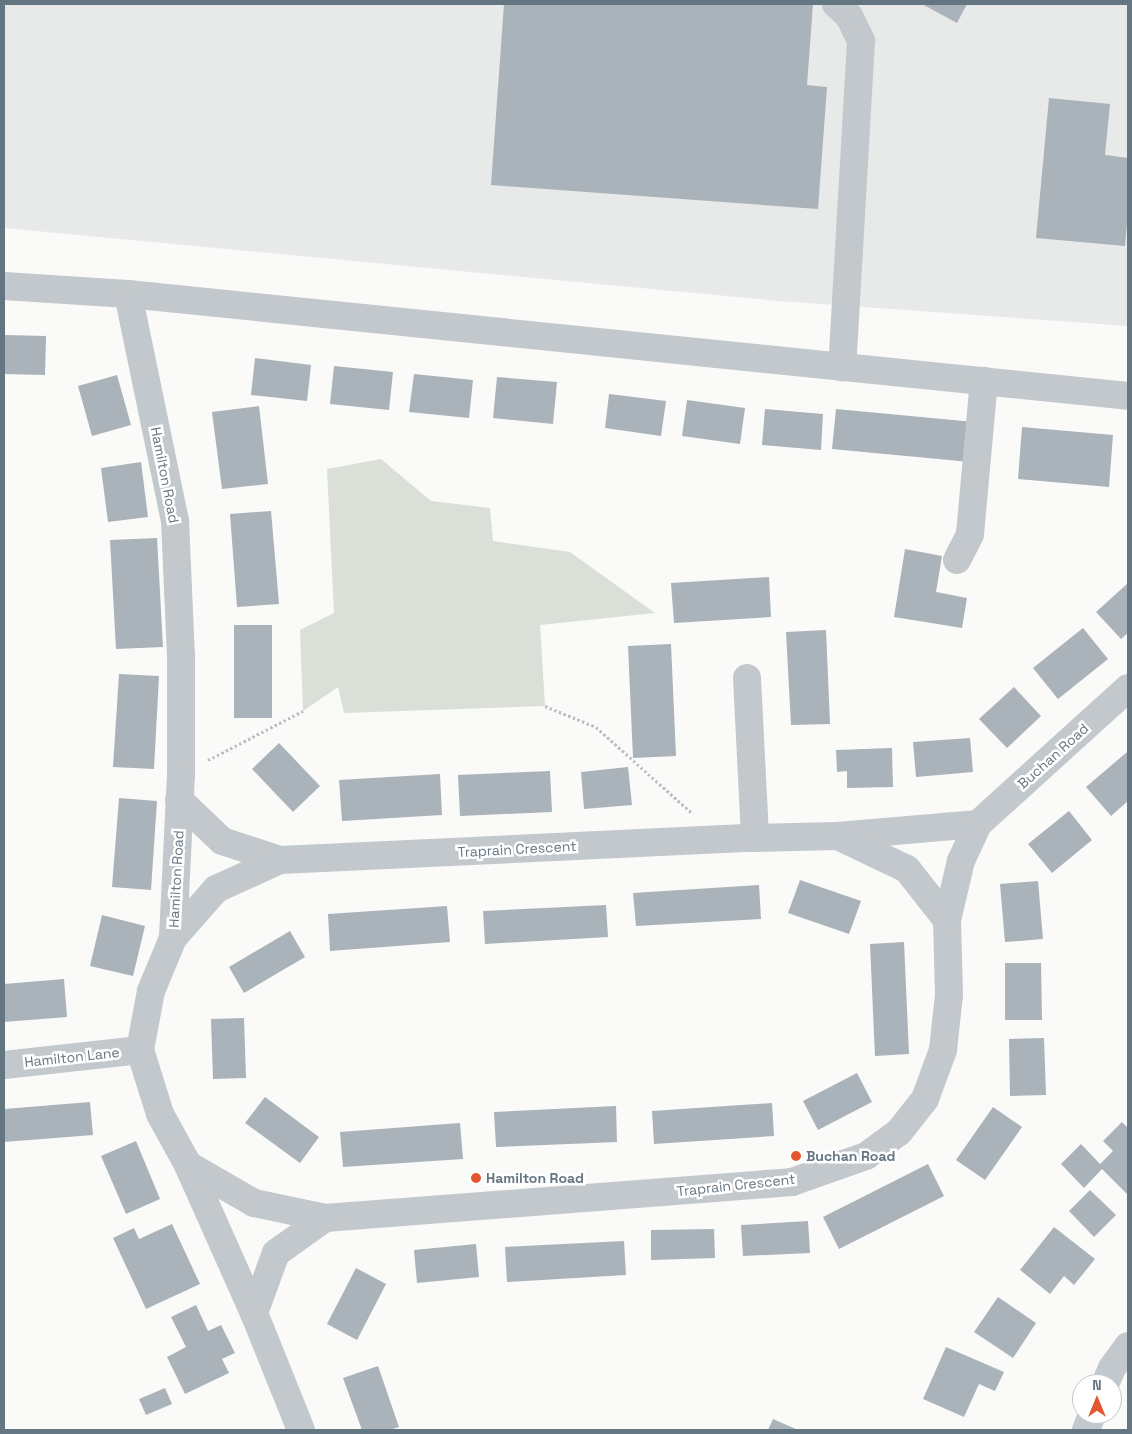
<!DOCTYPE html>
<style>
body{margin:0}
#map{position:relative;width:1132px;height:1434px;overflow:hidden;background:#fafaf8;font-family:"Space Grotesk",sans-serif}
div>[style]{position:absolute}
.built>*{inset:0;background:#e8e9e9}
.green>*{inset:0;background:#dadfd7}
.building>*{inset:0;background:#aab3b9}
.path>*{height:3px;margin-top:-1.5px;transform-origin:0;background:repeating-linear-gradient(90deg,#bbbfc2 0 2.5px,transparent 0 5px)}
.minor>*{height:28px;margin:-14px;padding:0 14px;transform-origin:14px;border-radius:14px;background:#c3c8cc}
.dots>*{width:14px;height:14px;translate:-50% -50%;box-sizing:border-box;border:2px solid #fff;border-radius:50%}
span{translate:-50% -50%;white-space:nowrap;text-align:center;line-height:1.15;-webkit-text-stroke:5px #fff;paint-order:stroke}
.street-label{font-size:14px;color:#657683}
.poi-label{font-size:14px;color:#657683;font-weight:700}
.left{translate:0 -50%;text-align:left}
.frame{position:absolute;inset:0;border:5px solid #657683;pointer-events:none}
.north{position:absolute;left:1072px;top:1374px;width:50px;height:50px;box-sizing:border-box;background:#fff;border:1px solid #c1c8cd;border-radius:50%;rotate:0deg;font-size:14px;font-weight:700;line-height:20px;text-align:center;color:#657683}
.north::after{content:'';display:block;margin:auto;width:18px;height:22px;background:#e4572e;clip-path:polygon(50% 0,100% 100%,50% 72%,0 100%)}
</style>
<div id="map">
<div class="built">
<i style="clip-path:polygon(4px 4px,1128px 4px,1128px 326px,779px 301px,4px 228px)"></i>
</div>
<div class="green">
<i style="clip-path:polygon(381px 459px,431px 501px,490px 508px,493px 541px,570px 552px,655px 613px,540px 625px,545px 706px,344px 713px,338px 687px,303px 711px,300px 630px,334px 613px,327px 469px)"></i>
</div>
<div class="building">
<i style="clip-path:polygon(504px 4px,813px 4px,807px 85px,827px 87px,818px 209px,491px 185px)"></i>
<i style="clip-path:polygon(922px 4px,967px 4px,957px 23px)"></i>
<i style="clip-path:polygon(1049px 98px,1110px 104px,1105px 155px,1128px 158px,1128px 213px,1125px 246px,1036px 238px)"></i>
<i style="clip-path:polygon(4px 335px,46px 336px,45px 375px,4px 374px)"></i>
<i style="clip-path:polygon(255px 358px,311px 365px,307px 401px,251px 395px)"></i>
<i style="clip-path:polygon(334px 366px,393px 372px,389px 410px,330px 404px)"></i>
<i style="clip-path:polygon(414px 374px,473px 380px,469px 418px,409px 412px)"></i>
<i style="clip-path:polygon(117px 375px,131px 425px,92px 436px,78px 386px)"></i>
<i style="clip-path:polygon(497px 377px,557px 382px,553px 424px,493px 418px)"></i>
<i style="clip-path:polygon(609px 394px,666px 401px,661px 436px,605px 428px)"></i>
<i style="clip-path:polygon(687px 400px,745px 408px,740px 444px,682px 436px)"></i>
<i style="clip-path:polygon(259px 406px,268px 484px,222px 489px,212px 412px)"></i>
<i style="clip-path:polygon(765px 409px,823px 414px,821px 450px,762px 445px)"></i>
<i style="clip-path:polygon(836px 409px,974px 422px,970px 462px,832px 449px)"></i>
<i style="clip-path:polygon(1022px 427px,1113px 435px,1109px 487px,1018px 479px)"></i>
<i style="clip-path:polygon(141px 462px,148px 517px,108px 522px,101px 468px)"></i>
<i style="clip-path:polygon(271px 511px,279px 604px,237px 607px,230px 514px)"></i>
<i style="clip-path:polygon(157px 538px,163px 647px,116px 649px,110px 540px)"></i>
<i style="clip-path:polygon(905px 549px,942px 556px,936px 592px,967px 598px,962px 628px,894px 617px)"></i>
<i style="clip-path:polygon(769px 577px,771px 617px,674px 623px,671px 583px)"></i>
<i style="clip-path:polygon(1128px 583px,1128px 633px,1121px 639px,1096px 612px)"></i>
<i style="clip-path:polygon(234px 625px,272px 625px,272px 718px,234px 718px)"></i>
<i style="clip-path:polygon(1083px 628px,1108px 659px,1058px 699px,1033px 668px)"></i>
<i style="clip-path:polygon(826px 630px,830px 724px,791px 725px,786px 632px)"></i>
<i style="clip-path:polygon(671px 644px,676px 756px,633px 758px,628px 646px)"></i>
<i style="clip-path:polygon(119px 674px,159px 676px,154px 769px,113px 767px)"></i>
<i style="clip-path:polygon(1014px 687px,1041px 716px,1007px 748px,979px 719px)"></i>
<i style="clip-path:polygon(970px 738px,973px 772px,916px 777px,913px 742px)"></i>
<i style="clip-path:polygon(279px 743px,320px 786px,293px 812px,252px 769px)"></i>
<i style="clip-path:polygon(892px 748px,893px 787px,847px 788px,847px 771px,837px 772px,836px 750px)"></i>
<i style="clip-path:polygon(1127px 752px,1128px 801px,1111px 816px,1086px 787px)"></i>
<i style="clip-path:polygon(628px 767px,632px 805px,584px 809px,581px 772px)"></i>
<i style="clip-path:polygon(550px 771px,552px 812px,460px 816px,458px 775px)"></i>
<i style="clip-path:polygon(440px 774px,442px 815px,342px 821px,339px 780px)"></i>
<i style="clip-path:polygon(119px 798px,157px 801px,151px 890px,112px 887px)"></i>
<i style="clip-path:polygon(1069px 811px,1092px 840px,1052px 873px,1028px 844px)"></i>
<i style="clip-path:polygon(800px 880px,861px 901px,849px 934px,788px 913px)"></i>
<i style="clip-path:polygon(1038px 881px,1043px 939px,1005px 942px,1000px 884px)"></i>
<i style="clip-path:polygon(759px 885px,761px 919px,636px 926px,633px 893px)"></i>
<i style="clip-path:polygon(606px 905px,608px 937px,485px 944px,483px 911px)"></i>
<i style="clip-path:polygon(447px 906px,450px 942px,330px 951px,328px 914px)"></i>
<i style="clip-path:polygon(102px 915px,145px 926px,133px 976px,90px 966px)"></i>
<i style="clip-path:polygon(290px 931px,305px 957px,244px 993px,229px 967px)"></i>
<i style="clip-path:polygon(904px 942px,909px 1054px,875px 1056px,870px 944px)"></i>
<i style="clip-path:polygon(1005px 963px,1041px 963px,1042px 1020px,1005px 1020px)"></i>
<i style="clip-path:polygon(64px 979px,67px 1017px,4px 1022px,4px 984px)"></i>
<i style="clip-path:polygon(244px 1018px,246px 1078px,213px 1079px,211px 1019px)"></i>
<i style="clip-path:polygon(1044px 1038px,1046px 1095px,1010px 1096px,1009px 1039px)"></i>
<i style="clip-path:polygon(857px 1073px,872px 1102px,818px 1130px,803px 1101px)"></i>
<i style="clip-path:polygon(265px 1097px,319px 1137px,300px 1163px,245px 1123px)"></i>
<i style="clip-path:polygon(90px 1102px,93px 1135px,4px 1142px,4px 1109px)"></i>
<i style="clip-path:polygon(772px 1103px,774px 1136px,654px 1144px,652px 1111px)"></i>
<i style="clip-path:polygon(616px 1106px,617px 1142px,496px 1147px,494px 1112px)"></i>
<i style="clip-path:polygon(993px 1107px,1022px 1127px,985px 1180px,956px 1160px)"></i>
<i style="clip-path:polygon(1122px 1122px,1128px 1128px,1128px 1195px,1102px 1169px,1084px 1188px,1061px 1164px,1081px 1144px,1100px 1164px,1113px 1151px,1103px 1141px)"></i>
<i style="clip-path:polygon(460px 1123px,463px 1159px,343px 1167px,340px 1132px)"></i>
<i style="clip-path:polygon(136px 1141px,160px 1199px,126px 1214px,101px 1156px)"></i>
<i style="clip-path:polygon(928px 1164px,944px 1196px,839px 1249px,823px 1217px)"></i>
<i style="clip-path:polygon(1090px 1190px,1116px 1215px,1094px 1237px,1069px 1211px)"></i>
<i style="clip-path:polygon(808px 1221px,810px 1253px,743px 1256px,741px 1225px)"></i>
<i style="clip-path:polygon(172px 1224px,200px 1284px,146px 1309px,113px 1238px,134px 1228px,139px 1239px)"></i>
<i style="clip-path:polygon(1054px 1227px,1095px 1259px,1074px 1285px,1064px 1276px,1050px 1294px,1020px 1270px)"></i>
<i style="clip-path:polygon(714px 1229px,715px 1258px,651px 1260px,651px 1230px)"></i>
<i style="clip-path:polygon(624px 1241px,626px 1275px,507px 1282px,505px 1247px)"></i>
<i style="clip-path:polygon(476px 1244px,479px 1277px,417px 1283px,414px 1250px)"></i>
<i style="clip-path:polygon(356px 1268px,386px 1284px,357px 1340px,327px 1324px)"></i>
<i style="clip-path:polygon(998px 1297px,1036px 1323px,1013px 1358px,974px 1332px)"></i>
<i style="clip-path:polygon(196px 1305px,208px 1331px,221px 1325px,235px 1353px,222px 1359px,229px 1373px,185px 1394px,167px 1357px,186px 1347px,171px 1317px)"></i>
<i style="clip-path:polygon(946px 1347px,1004px 1372px,995px 1391px,979px 1384px,964px 1417px,923px 1399px)"></i>
<i style="clip-path:polygon(378px 1366px,399px 1427px,389px 1430px,362px 1430px,343px 1378px)"></i>
<i style="clip-path:polygon(165px 1388px,172px 1404px,146px 1415px,139px 1399px)"></i>
<i style="clip-path:polygon(773px 1419px,798px 1430px,768px 1430px)"></i>
</div>
<div class="path">
<i style="left:545px;top:706px;width:55px;rotate:22.4deg"></i>
<i style="left:596px;top:727px;width:129px;rotate:41.9deg"></i>
<i style="left:208px;top:760px;width:107px;rotate:-27.3deg"></i>
</div>
<div class="minor">
<i style="left:836px;top:4px;width:18px;rotate:43deg"></i>
<i style="left:849px;top:16px;width:28px;rotate:64deg"></i>
<i style="left:861px;top:41px;width:327px;rotate:93.3deg"></i>
<i style="left:4px;top:286px;width:124px;rotate:3.7deg"></i>
<i style="left:128px;top:294px;width:1005px;rotate:5.82deg"></i>
<i style="left:128px;top:294px;width:231px;rotate:78.3deg"></i>
<i style="left:175px;top:520px;width:135px;rotate:87.5deg"></i>
<i style="left:181px;top:655px;width:119px;rotate:90deg"></i>
<i style="left:181px;top:774px;width:164px;rotate:92.8deg"></i>
<i style="left:173px;top:938px;width:57px;rotate:112.5deg"></i>
<i style="left:151px;top:991px;width:60px;rotate:100.6deg"></i>
<i style="left:140px;top:1050px;width:67px;rotate:72.6deg"></i>
<i style="left:160px;top:1114px;width:58px;rotate:61.2deg"></i>
<i style="left:188px;top:1165px;width:162px;rotate:66deg"></i>
<i style="left:254px;top:1313px;width:126px;rotate:68.1deg"></i>
<i style="left:957px;top:560px;width:29px;rotate:-63deg"></i>
<i style="left:970px;top:534px;width:154px;rotate:-84.8deg"></i>
<i style="left:747px;top:678px;width:160px;rotate:87.1deg"></i>
<i style="left:179px;top:800px;width:59px;rotate:43.6deg"></i>
<i style="left:222px;top:841px;width:61px;rotate:18.1deg"></i>
<i style="left:280px;top:860px;width:476px;rotate:-2.7deg"></i>
<i style="left:755px;top:838px;width:82px;rotate:-1.4deg"></i>
<i style="left:837px;top:836px;width:142px;rotate:-4.9deg"></i>
<i style="left:838px;top:836px;width:76px;rotate:25.6deg"></i>
<i style="left:907px;top:869px;width:65px;rotate:51.9deg"></i>
<i style="left:173px;top:938px;width:65px;rotate:-48.7deg"></i>
<i style="left:216px;top:889px;width:70px;rotate:-24.4deg"></i>
<i style="left:4px;top:1065px;width:137px;rotate:-6.3deg"></i>
<i style="left:188px;top:1165px;width:76px;rotate:29.9deg"></i>
<i style="left:254px;top:1203px;width:73px;rotate:11.9deg"></i>
<i style="left:325px;top:1218px;width:468px;rotate:-4.4deg"></i>
<i style="left:792px;top:1182px;width:78px;rotate:-19.4deg"></i>
<i style="left:866px;top:1156px;width:41px;rotate:-36deg"></i>
<i style="left:899px;top:1132px;width:42px;rotate:-51.8deg"></i>
<i style="left:925px;top:1099px;width:52px;rotate:-69.8deg"></i>
<i style="left:943px;top:1050px;width:55px;rotate:-83.8deg"></i>
<i style="left:949px;top:995px;width:75px;rotate:-91.5deg"></i>
<i style="left:947px;top:920px;width:61px;rotate:-76.7deg"></i>
<i style="left:961px;top:861px;width:41px;rotate:-65.3deg"></i>
<i style="left:978px;top:824px;width:202px;rotate:-42.2deg"></i>
<i style="left:254px;top:1313px;width:64px;rotate:-69.9deg"></i>
<i style="left:276px;top:1253px;width:60px;rotate:-35.5deg"></i>
<i style="left:1105px;top:1384px;width:17px;rotate:-66deg"></i>
<i style="left:1112px;top:1368px;width:27px;rotate:-54deg"></i>
<i style="left:1086px;top:1430px;width:17px;rotate:-69deg"></i>
</div>
<div class="dots">
<i style="left:796px;top:1156px;background:#e4572e"></i>
<i style="left:476px;top:1178px;background:#e4572e"></i>
</div>
<div class="street-label">
<span style="left:165px;top:475px;rotate:79deg">Hamilton Road</span>
<span style="left:1053px;top:756px;rotate:-42deg">Buchan Road</span>
<span style="left:517px;top:849px;rotate:-3deg">Traprain Crescent</span>
<span style="left:176px;top:879px;rotate:-87deg">Hamilton Road</span>
<span style="left:72px;top:1057px;rotate:-6deg">Hamilton Lane</span>
<span style="left:736px;top:1185px;rotate:-6deg">Traprain Crescent</span>
</div>
<div class="poi-label">
<span class="left" style="left:806px;top:1156px">Buchan Road</span>
<span class="left" style="left:486px;top:1178px">Hamilton Road</span>
</div>
<div class="frame"></div>
<div class="north">N</div>
</div>
